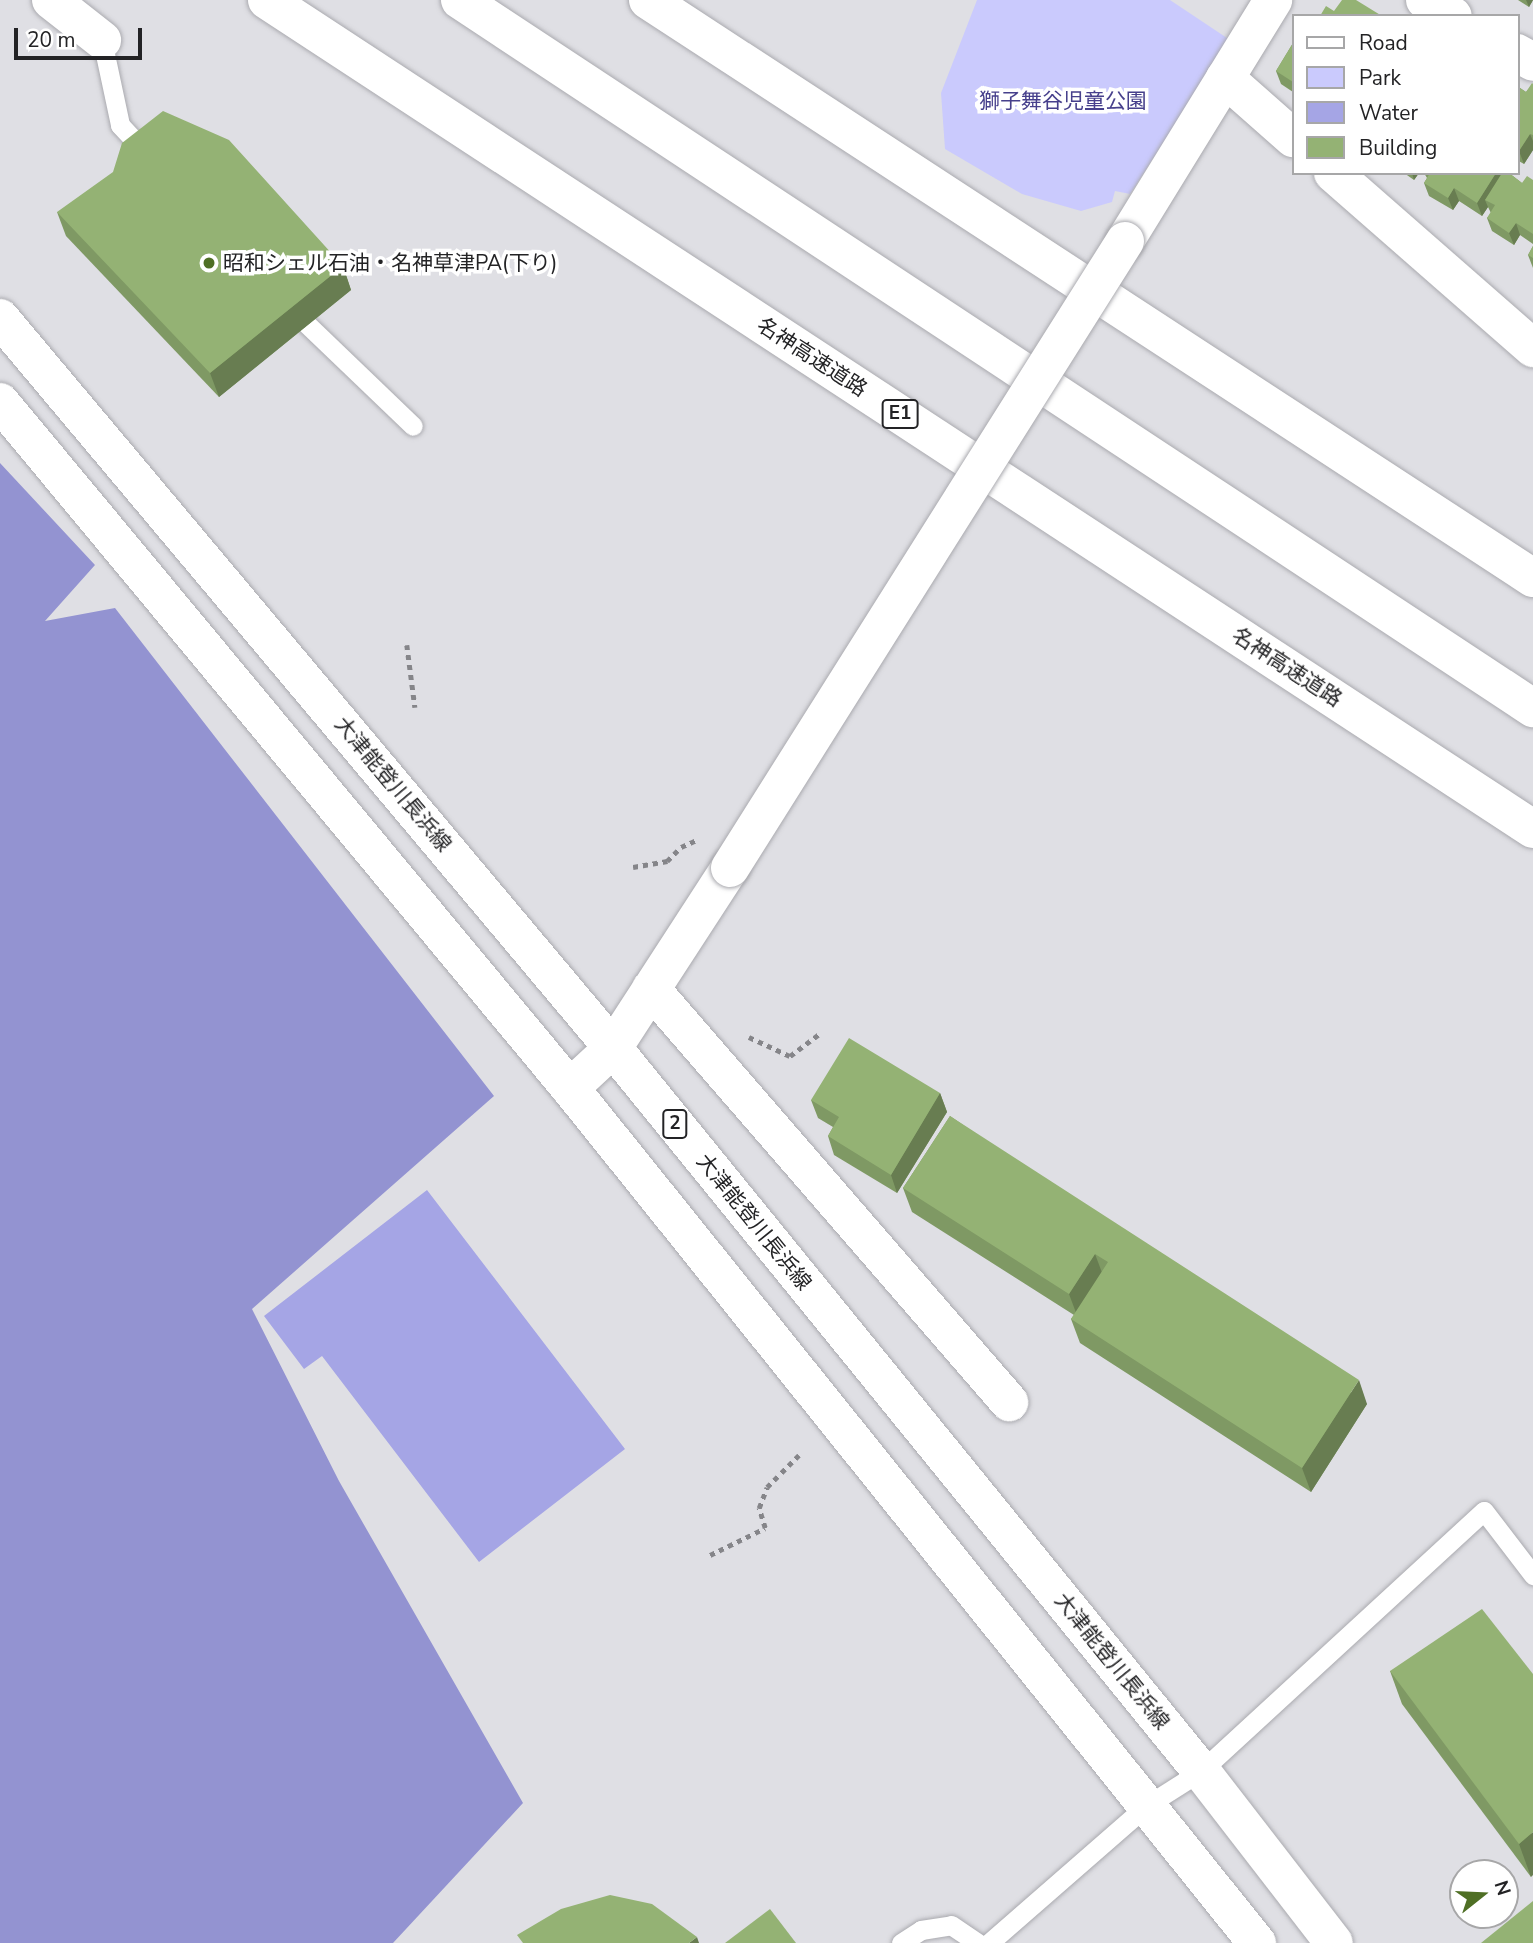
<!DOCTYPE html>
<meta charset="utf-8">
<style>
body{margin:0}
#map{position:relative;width:1533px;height:1943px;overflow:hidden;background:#dfdfe4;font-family:"Nunito Sans","Noto Sans JP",sans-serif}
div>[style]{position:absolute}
.green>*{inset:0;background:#cacafd}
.forest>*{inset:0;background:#9393d1}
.water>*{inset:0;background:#a5a5e5}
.path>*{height:4.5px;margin-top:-2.25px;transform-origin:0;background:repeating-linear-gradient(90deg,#858589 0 5px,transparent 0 10px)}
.roads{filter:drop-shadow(0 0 2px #aaaaaf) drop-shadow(0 0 2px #aaaaaf)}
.service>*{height:19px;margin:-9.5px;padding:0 9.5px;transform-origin:9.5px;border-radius:9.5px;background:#fff}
.minor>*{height:38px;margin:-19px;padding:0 19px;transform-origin:19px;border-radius:19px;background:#fff}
.primary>*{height:38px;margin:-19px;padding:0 19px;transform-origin:19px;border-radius:19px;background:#fff}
.motorway>*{height:38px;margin:-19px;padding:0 19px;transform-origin:19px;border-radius:19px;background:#fff}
.bridges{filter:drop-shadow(0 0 2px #aaaaaf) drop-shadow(0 0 2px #aaaaaf)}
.minor-bridge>*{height:38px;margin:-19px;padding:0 19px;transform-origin:19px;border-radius:19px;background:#fff}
.wall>*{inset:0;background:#7f9964}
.shaded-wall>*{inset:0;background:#687d51}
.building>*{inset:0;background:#94b274}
.dots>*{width:19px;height:19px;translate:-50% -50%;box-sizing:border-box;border:4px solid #fff;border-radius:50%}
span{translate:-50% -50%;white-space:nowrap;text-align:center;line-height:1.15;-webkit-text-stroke:7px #fff;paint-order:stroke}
.shield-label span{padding:2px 5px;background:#fff;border:2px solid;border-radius:5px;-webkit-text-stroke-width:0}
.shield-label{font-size:19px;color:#232325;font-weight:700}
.park-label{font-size:21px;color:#47408c}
.poi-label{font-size:21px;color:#232325}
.left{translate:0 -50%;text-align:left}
.street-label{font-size:21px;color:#232325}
.legend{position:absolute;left:1292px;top:14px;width:228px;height:161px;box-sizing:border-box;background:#fff;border:2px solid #a7a7a8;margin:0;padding:9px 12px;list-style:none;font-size:21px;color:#232325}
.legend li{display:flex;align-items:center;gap:14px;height:35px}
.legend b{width:35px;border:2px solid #a7a7a8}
.north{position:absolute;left:1449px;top:1859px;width:70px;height:70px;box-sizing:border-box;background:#fff;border:2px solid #a7a7a8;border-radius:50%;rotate:72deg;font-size:19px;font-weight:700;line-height:28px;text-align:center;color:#232325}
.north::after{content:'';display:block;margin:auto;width:24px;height:32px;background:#4f6f25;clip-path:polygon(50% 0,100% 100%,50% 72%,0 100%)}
.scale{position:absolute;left:14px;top:28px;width:128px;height:32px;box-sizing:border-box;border:4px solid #232325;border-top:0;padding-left:9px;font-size:21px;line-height:24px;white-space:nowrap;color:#232325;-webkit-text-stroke:5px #fff;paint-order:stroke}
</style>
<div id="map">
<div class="green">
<i style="clip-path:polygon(977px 0,1170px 0,1230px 40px,1130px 194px,1115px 191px,1112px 202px,1081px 211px,1022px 194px,945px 149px,941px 93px)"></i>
</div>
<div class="forest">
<i style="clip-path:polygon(0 463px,95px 565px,45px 621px,115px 608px,494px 1096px,252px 1309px,339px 1481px,523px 1803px,393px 1943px,0 1943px)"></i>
</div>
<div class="water">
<i style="clip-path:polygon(427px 1190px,625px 1449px,479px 1562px,322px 1356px,304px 1369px,264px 1316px)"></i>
</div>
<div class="path">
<i style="left:407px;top:645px;width:63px;rotate:82.6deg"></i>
<i style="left:633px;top:867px;width:35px;rotate:-10deg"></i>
<i style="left:667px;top:861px;width:20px;rotate:-45deg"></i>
<i style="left:681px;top:847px;width:17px;rotate:-24deg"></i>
<i style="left:749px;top:1037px;width:45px;rotate:24.9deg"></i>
<i style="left:790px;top:1056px;width:36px;rotate:-37deg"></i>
<i style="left:710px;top:1555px;width:61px;rotate:-26.1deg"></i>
<i style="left:765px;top:1528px;width:21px;rotate:-107deg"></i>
<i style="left:759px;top:1508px;width:22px;rotate:-69deg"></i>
<i style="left:767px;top:1487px;width:45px;rotate:-45deg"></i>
</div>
<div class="roads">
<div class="service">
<i style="left:102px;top:40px;width:87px;rotate:78deg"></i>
<i style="left:120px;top:125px;width:41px;rotate:47deg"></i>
<i style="left:290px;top:308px;width:170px;rotate:43.8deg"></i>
<i style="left:901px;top:1943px;width:24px;rotate:-33deg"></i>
<i style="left:921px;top:1930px;width:30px;rotate:-9deg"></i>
<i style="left:951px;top:1925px;width:32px;rotate:34deg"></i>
<i style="left:989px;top:1943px;width:208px;rotate:-41.1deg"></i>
<i style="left:1146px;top:1806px;width:65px;rotate:-32.5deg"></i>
<i style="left:1201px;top:1771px;width:384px;rotate:-42.6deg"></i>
<i style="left:1484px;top:1511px;width:81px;rotate:52.6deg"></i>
</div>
<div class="minor">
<i style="left:1425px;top:0;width:32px;rotate:30deg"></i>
<i style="left:1517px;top:53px;width:18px;rotate:29deg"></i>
<i style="left:1225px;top:78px;width:91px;rotate:41.4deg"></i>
<i style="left:1333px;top:173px;width:266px;rotate:41.2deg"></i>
<i style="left:1125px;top:241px;width:283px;rotate:-58.4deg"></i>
<i style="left:651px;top:989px;width:547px;rotate:49.08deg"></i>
<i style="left:570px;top:1088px;width:59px;rotate:-42.9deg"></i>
<i style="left:613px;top:1048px;width:215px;rotate:-57deg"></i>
</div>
<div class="primary">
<i style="left:0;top:318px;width:953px;rotate:49.98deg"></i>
<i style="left:613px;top:1048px;width:932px;rotate:50.88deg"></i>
<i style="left:1201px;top:1771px;width:217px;rotate:52.3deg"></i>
<i style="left:0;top:402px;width:892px;rotate:50.28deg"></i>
<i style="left:570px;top:1088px;width:1097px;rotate:51.22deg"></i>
</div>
<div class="motorway">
<i style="left:51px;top:0;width:65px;rotate:38.1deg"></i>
<i style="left:267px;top:0;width:1513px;rotate:33.22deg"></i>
<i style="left:460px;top:0;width:1286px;rotate:33.42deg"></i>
<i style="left:648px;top:0;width:1057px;rotate:33.15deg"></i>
</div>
</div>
<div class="bridges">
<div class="minor-bridge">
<i style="left:730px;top:868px;width:741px;rotate:-57.79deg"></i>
</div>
</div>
<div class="wall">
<i style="clip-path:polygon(1518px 0,1533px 0,1529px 7px)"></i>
<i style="clip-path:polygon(1293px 43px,1293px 92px,1281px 84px,1276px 71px)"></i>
<i style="clip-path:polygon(1533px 84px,1533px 150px,1524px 164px,1517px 160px,1517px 86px,1526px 92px)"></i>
<i style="clip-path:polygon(1404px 173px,1419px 173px,1414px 180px)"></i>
<i style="clip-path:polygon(1424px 173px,1509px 173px,1522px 183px,1533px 180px,1533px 244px,1520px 235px,1514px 245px,1492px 231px,1487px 218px,1491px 213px,1488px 207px,1482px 216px,1459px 201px,1453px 210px,1429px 196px,1424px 183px,1427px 178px)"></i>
<i style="clip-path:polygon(57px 212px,343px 266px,351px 290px,219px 397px,66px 236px)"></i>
<i style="clip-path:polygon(1533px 246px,1533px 268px,1528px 255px)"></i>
<i style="clip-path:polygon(940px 1093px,947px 1112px,897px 1193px,834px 1155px,828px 1136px,833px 1127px,818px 1118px,811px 1100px)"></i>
<i style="clip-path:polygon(950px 1116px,1367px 1404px,1311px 1492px,1080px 1343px,1071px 1319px,1074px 1315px,912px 1212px,903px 1188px)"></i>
<i style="clip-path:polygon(1390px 1671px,1533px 1674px,1531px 1877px,1402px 1704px)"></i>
</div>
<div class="shaded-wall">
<i style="clip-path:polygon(1526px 0,1533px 0,1529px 7px)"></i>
<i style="clip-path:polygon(1530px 134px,1533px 141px,1533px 150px,1524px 164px,1519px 151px)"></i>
<i style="clip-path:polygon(1412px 173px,1419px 173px,1414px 180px)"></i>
<i style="clip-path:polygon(1496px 173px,1508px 174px,1485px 200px,1488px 207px,1482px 216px,1477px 203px)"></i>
<i style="clip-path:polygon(1454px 188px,1459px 201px,1453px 210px,1448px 198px)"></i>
<i style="clip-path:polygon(1516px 223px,1520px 235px,1514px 245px,1509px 233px)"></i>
<i style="clip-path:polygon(343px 266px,351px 290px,219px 397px,210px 373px)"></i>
<i style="clip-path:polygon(940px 1093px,947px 1112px,897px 1193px,891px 1175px)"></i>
<i style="clip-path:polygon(1095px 1254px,1104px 1278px,1078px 1318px,1069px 1294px)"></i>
<i style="clip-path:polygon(1359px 1380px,1367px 1404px,1311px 1492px,1302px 1468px)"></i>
<i style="clip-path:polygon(1533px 1832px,1533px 1875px,1531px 1877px,1519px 1844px)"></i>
<i style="clip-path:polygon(697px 1937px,699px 1943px,689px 1943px)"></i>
</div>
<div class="building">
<i style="clip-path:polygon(1342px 0,1356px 0,1382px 16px,1320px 16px,1326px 6px,1334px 11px)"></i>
<i style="clip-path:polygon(1293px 43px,1293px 82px,1276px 71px)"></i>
<i style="clip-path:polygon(1532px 83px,1533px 84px,1533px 135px,1530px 134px,1519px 151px,1517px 150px,1517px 86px,1526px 92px)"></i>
<i style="clip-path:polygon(163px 111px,229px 140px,343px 266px,210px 373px,57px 212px,113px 172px,122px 143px)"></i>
<i style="clip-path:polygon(1430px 173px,1496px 173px,1477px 203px,1454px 188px,1448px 198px,1424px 183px)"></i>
<i style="clip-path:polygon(1502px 173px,1509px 173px,1522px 183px,1527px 176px,1533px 180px,1533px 234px,1516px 223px,1509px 233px,1487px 218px,1495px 205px,1485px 200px)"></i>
<i style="clip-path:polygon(1533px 246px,1533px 258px,1528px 255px)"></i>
<i style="clip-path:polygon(849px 1038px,940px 1093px,891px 1175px,828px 1136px,839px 1117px,811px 1100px)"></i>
<i style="clip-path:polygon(950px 1116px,1359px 1380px,1302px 1468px,1071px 1319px,1108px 1262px,1095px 1254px,1069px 1294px,903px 1188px)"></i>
<i style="clip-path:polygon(1482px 1609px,1533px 1674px,1533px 1832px,1519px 1844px,1390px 1671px)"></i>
<i style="clip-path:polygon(610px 1895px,652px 1904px,697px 1937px,689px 1943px,523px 1943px,517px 1935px,561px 1909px)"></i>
<i style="clip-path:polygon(1533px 1901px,1533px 1943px,1481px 1943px)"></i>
<i style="clip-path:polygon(770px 1909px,796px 1943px,725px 1943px)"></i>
</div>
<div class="dots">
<i style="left:209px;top:263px;background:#4f6f25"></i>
</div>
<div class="shield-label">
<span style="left:900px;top:414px">E1</span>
<span style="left:675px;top:1124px">2</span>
</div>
<div class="park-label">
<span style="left:1063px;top:101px">獅子舞谷児童公園</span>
</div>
<div class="poi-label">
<span class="left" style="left:223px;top:263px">昭和シェル石油・名神草津PA(下り)</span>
</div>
<div class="street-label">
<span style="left:812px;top:357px;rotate:33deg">名神高速道路</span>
<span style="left:1287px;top:667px;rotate:33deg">名神高速道路</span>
<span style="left:393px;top:784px;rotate:50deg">大津能登川長浜線</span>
<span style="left:754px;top:1222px;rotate:51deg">大津能登川長浜線</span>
<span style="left:1112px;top:1661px;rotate:51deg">大津能登川長浜線</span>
</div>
<ul class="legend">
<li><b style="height:9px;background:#fff"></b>Road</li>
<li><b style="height:19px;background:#cacafd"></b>Park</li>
<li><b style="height:19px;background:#a5a5e5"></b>Water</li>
<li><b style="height:19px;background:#94b274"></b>Building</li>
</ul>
<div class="north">N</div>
<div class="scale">20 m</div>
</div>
